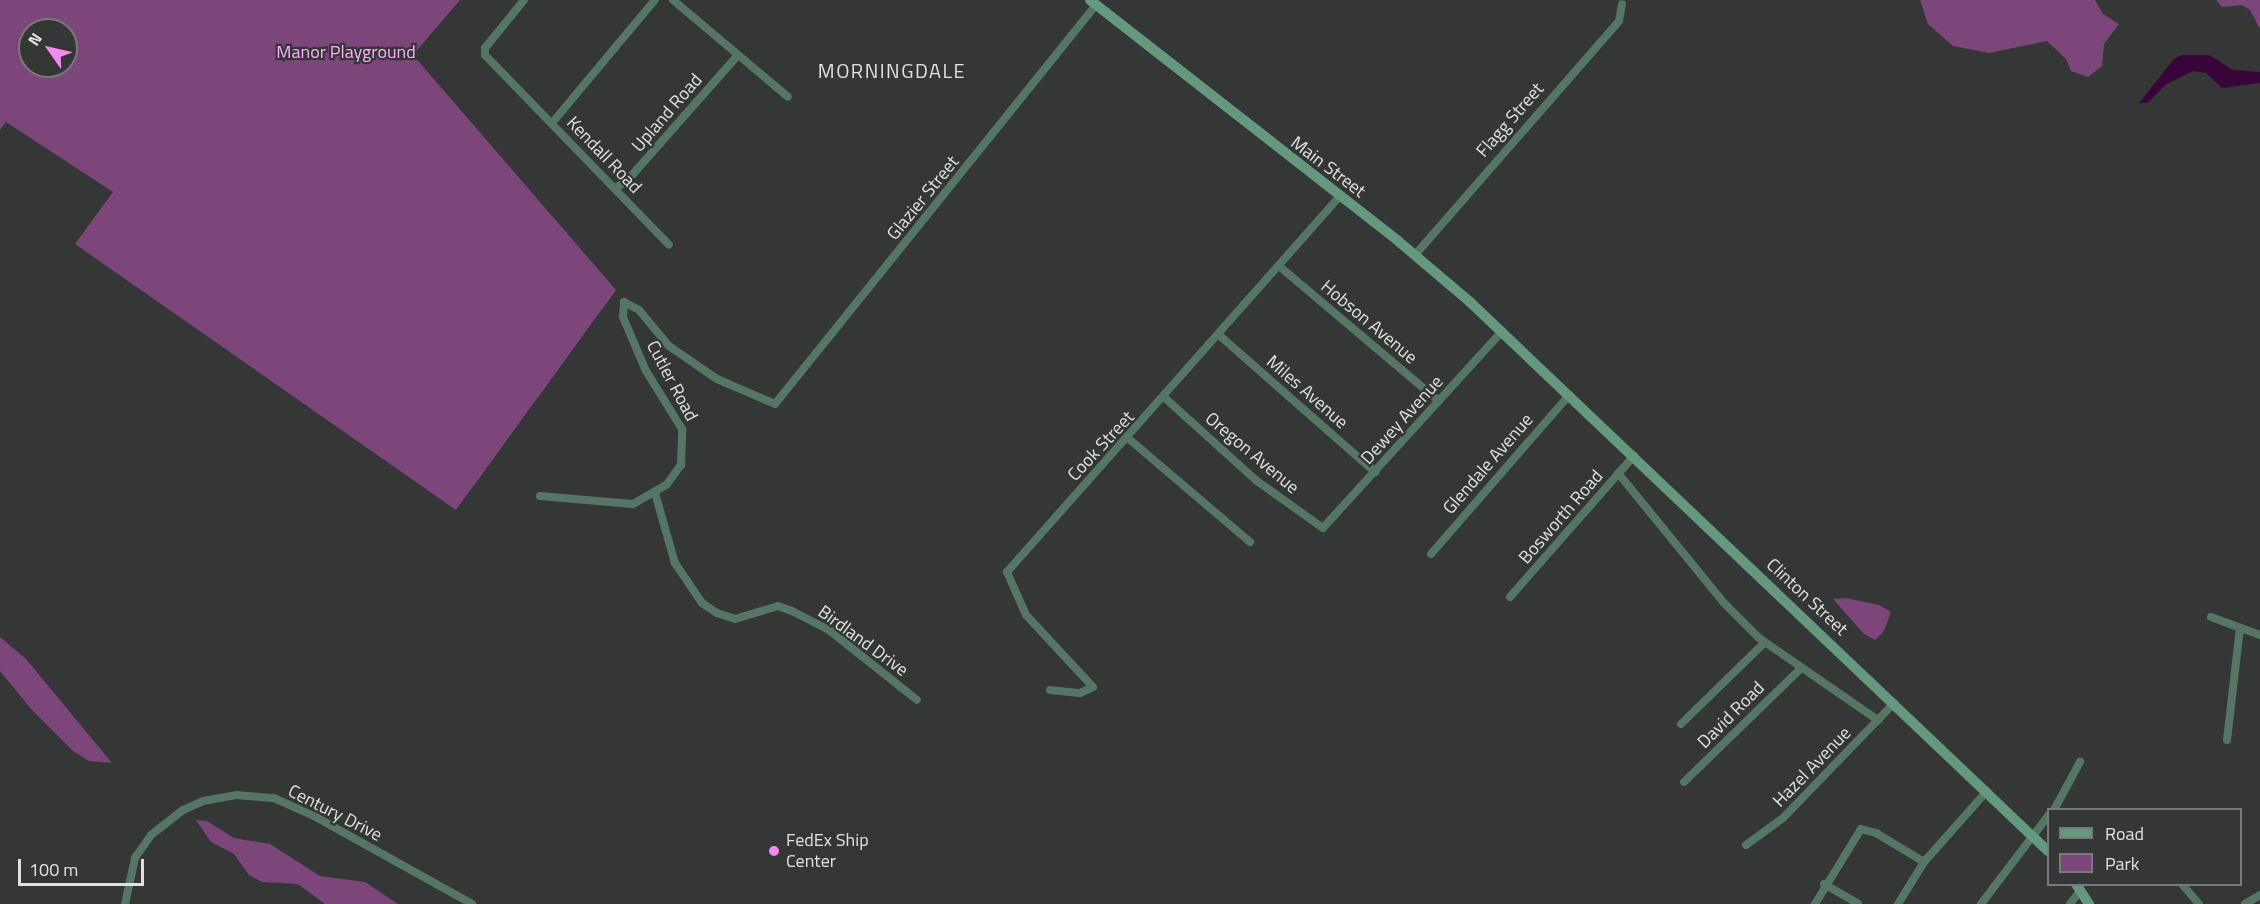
<!DOCTYPE html>
<style>
body{margin:0}
#map{position:relative;width:2260px;height:904px;overflow:hidden;background:#343735;font-family:"Titillium Web",sans-serif}
div>[style]{position:absolute}
.green>*{inset:0;background:#7c467a}
.water>*{inset:0;background:#390439}
.street>*{height:8px;margin:-4px;padding:0 4px;transform-origin:4px;border-radius:4px;background:#557664}
.secondary>*{height:10px;margin:-5px;padding:0 5px;transform-origin:5px;border-radius:5px;background:#64997d}
.dots>*{width:16px;height:16px;translate:-50% -50%;box-sizing:border-box;border:3px solid #343735;border-radius:50%}
span{translate:-50% -50%;white-space:nowrap;text-align:center;line-height:1.15;-webkit-text-stroke:4.5px #343735;paint-order:stroke}
.park-label{font-size:18px;color:#feaefb}
.street-label{font-size:18px;color:#e0e2e1}
.poi-label{font-size:18px;color:#e0e2e1}
.left{translate:0 -50%;text-align:left}
.neighbourhood-label{font-size:20px;color:#e0e2e1;letter-spacing:1.5px}
.legend{position:absolute;left:2047px;top:808px;width:195px;height:78px;box-sizing:border-box;background:#343735;border:2px solid #797b7a;margin:0;padding:8px 10px;list-style:none;font-size:18px;color:#e0e2e1}
.legend li{display:flex;align-items:center;gap:12px;height:30px}
.legend b{width:30px;border:2px solid #797b7a}
.north{position:absolute;left:18px;top:18px;width:60px;height:60px;box-sizing:border-box;background:#343735;border:2px solid #797b7a;border-radius:50%;rotate:304deg;font-size:16px;font-weight:700;line-height:24px;text-align:center;color:#e0e2e1}
.north::after{content:'';display:block;margin:auto;width:21px;height:27px;background:#f489f1;clip-path:polygon(50% 0,100% 100%,50% 72%,0 100%)}
.scale{position:absolute;left:18px;top:859px;width:126px;height:27px;box-sizing:border-box;border:3px solid #e0e2e1;border-top:0;padding-left:8px;font-size:18px;line-height:21px;white-space:nowrap;color:#e0e2e1;-webkit-text-stroke:4px #343735;paint-order:stroke}
</style>
<div id="map">
<div class="green">
<i style="clip-path:polygon(evenodd,0 0,460px 0,413px 55px,616px 290px,456px 510px,75px 244px,113px 192px,6px 122px,0 130px,0 0,30px 30px,66px 30px,66px 66px,30px 66px,30px 30px)"></i>
<i style="clip-path:polygon(1920px 0,2095px 0,2103px 14px,2119px 24px,2104px 44px,2102px 66px,2088px 77px,2071px 71px,2066px 59px,2047px 41px,1989px 53px,1953px 46px,1928px 24px)"></i>
<i style="clip-path:polygon(2216px 0,2260px 0,2260px 29px,2250px 10px,2242px 5px,2222px 7px)"></i>
<i style="clip-path:polygon(1846px 598px,1879px 605px,1891px 612px,1884px 631px,1875px 640px,1864px 634px,1833px 599px)"></i>
<i style="clip-path:polygon(0 637px,26px 659px,112px 763px,89px 761px,73px 751px,32px 710px,0 671px)"></i>
<i style="clip-path:polygon(196px 820px,207px 821px,234px 838px,270px 844px,320px 876px,365px 882px,398px 904px,325px 904px,298px 884px,262px 882px,249px 875px,234px 854px,211px 842px)"></i>
</div>
<div class="water">
<i style="clip-path:polygon(2182px 55px,2209px 55px,2233px 70px,2260px 72px,2260px 83px,2222px 88px,2206px 73px,2193px 71px,2165px 85px,2148px 103px,2139px 103px,2174px 59px)"></i>
</div>
<div class="street">
<i style="left:524px;top:0;width:62px;rotate:129.1deg"></i>
<i style="left:485px;top:48px;width:7px;rotate:90deg"></i>
<i style="left:485px;top:55px;width:264px;rotate:45.9deg"></i>
<i style="left:673px;top:0;width:150px;rotate:40.1deg"></i>
<i style="left:552px;top:123px;width:160px;rotate:-50.1deg"></i>
<i style="left:615px;top:188px;width:13px;rotate:-29deg"></i>
<i style="left:626px;top:182px;width:169px;rotate:-48.6deg"></i>
<i style="left:1415px;top:255px;width:310px;rotate:-48.9deg"></i>
<i style="left:1619px;top:21px;width:17px;rotate:-80deg"></i>
<i style="left:1279px;top:266px;width:209px;rotate:40.2deg"></i>
<i style="left:1219px;top:335px;width:208px;rotate:41.3deg"></i>
<i style="left:1165px;top:398px;width:124px;rotate:42.1deg"></i>
<i style="left:1257px;top:481px;width:81px;rotate:35.5deg"></i>
<i style="left:1323px;top:528px;width:266px;rotate:-47.7deg"></i>
<i style="left:1129px;top:439px;width:159px;rotate:40.4deg"></i>
<i style="left:1618px;top:473px;width:169px;rotate:50.8deg"></i>
<i style="left:1725px;top:604px;width:48px;rotate:45deg"></i>
<i style="left:1759px;top:638px;width:145px;rotate:34.6deg"></i>
<i style="left:655px;top:493px;width:73px;rotate:74.1deg"></i>
<i style="left:675px;top:563px;width:48px;rotate:56deg"></i>
<i style="left:702px;top:603px;width:18px;rotate:34deg"></i>
<i style="left:717px;top:613px;width:19px;rotate:18deg"></i>
<i style="left:735px;top:619px;width:45px;rotate:-16.8deg"></i>
<i style="left:778px;top:606px;width:15px;rotate:20deg"></i>
<i style="left:792px;top:611px;width:42px;rotate:27.2deg"></i>
<i style="left:829px;top:630px;width:112px;rotate:38.5deg"></i>
<i style="left:540px;top:496px;width:93px;rotate:4.9deg"></i>
<i style="left:633px;top:504px;width:39px;rotate:-30deg"></i>
<i style="left:667px;top:484px;width:24px;rotate:-54deg"></i>
<i style="left:681px;top:465px;width:36px;rotate:-88deg"></i>
<i style="left:682px;top:429px;width:68px;rotate:-121.8deg"></i>
<i style="left:646px;top:371px;width:59px;rotate:-113.1deg"></i>
<i style="left:623px;top:317px;width:15px;rotate:-86deg"></i>
<i style="left:624px;top:302px;width:17px;rotate:28deg"></i>
<i style="left:639px;top:310px;width:47px;rotate:50.2deg"></i>
<i style="left:669px;top:346px;width:58px;rotate:34.5deg"></i>
<i style="left:717px;top:379px;width:63px;rotate:23.3deg"></i>
<i style="left:775px;top:404px;width:512px;rotate:-51.18deg"></i>
<i style="left:1431px;top:554px;width:211px;rotate:-49deg"></i>
<i style="left:1510px;top:597px;width:188px;rotate:-48.7deg"></i>
<i style="left:2211px;top:617px;width:52px;rotate:20.2deg"></i>
<i style="left:1050px;top:690px;width:30px;rotate:6deg"></i>
<i style="left:1080px;top:693px;width:14px;rotate:-25deg"></i>
<i style="left:1093px;top:687px;width:98px;rotate:-132.9deg"></i>
<i style="left:1026px;top:615px;width:47px;rotate:-113.8deg"></i>
<i style="left:1007px;top:572px;width:502px;rotate:-48.47deg"></i>
<i style="left:1681px;top:724px;width:117px;rotate:-44.3deg"></i>
<i style="left:2227px;top:740px;width:113px;rotate:-83.4deg"></i>
<i style="left:1684px;top:782px;width:162px;rotate:-44.2deg"></i>
<i style="left:2054px;top:810px;width:55px;rotate:-61.6deg"></i>
<i style="left:1746px;top:845px;width:46px;rotate:-36.1deg"></i>
<i style="left:1783px;top:818px;width:160px;rotate:-46deg"></i>
<i style="left:1824px;top:884px;width:39px;rotate:30deg"></i>
<i style="left:2182px;top:884px;width:26px;rotate:50deg"></i>
<i style="left:125px;top:904px;width:47px;rotate:-77.7deg"></i>
<i style="left:135px;top:858px;width:28px;rotate:-55deg"></i>
<i style="left:151px;top:835px;width:41px;rotate:-38deg"></i>
<i style="left:183px;top:810px;width:22px;rotate:-24deg"></i>
<i style="left:203px;top:801px;width:35px;rotate:-10deg"></i>
<i style="left:237px;top:795px;width:37px;rotate:5deg"></i>
<i style="left:274px;top:798px;width:44px;rotate:24.2deg"></i>
<i style="left:314px;top:816px;width:181px;rotate:29.1deg"></i>
<i style="left:1815px;top:904px;width:88px;rotate:-58.5deg"></i>
<i style="left:1861px;top:829px;width:16px;rotate:15deg"></i>
<i style="left:1876px;top:833px;width:56px;rotate:31.1deg"></i>
<i style="left:1898px;top:904px;width:49px;rotate:-58.2deg"></i>
<i style="left:1924px;top:862px;width:95px;rotate:-48.4deg"></i>
<i style="left:1981px;top:904px;width:111px;rotate:-52.7deg"></i>
<i style="left:2070px;top:904px;width:16px;rotate:-52deg"></i>
<i style="left:2245px;top:904px;width:17px;rotate:-31deg"></i>
</div>
<div class="secondary">
<i style="left:1090px;top:0;width:390px;rotate:38deg"></i>
<i style="left:1397px;top:240px;width:96px;rotate:40.3deg"></i>
<i style="left:1470px;top:302px;width:797px;rotate:43.53deg"></i>
<i style="left:2076px;top:884px;width:24px;rotate:57deg"></i>
</div>
<div class="dots">
<i style="left:774px;top:851px;background:#f489f1"></i>
</div>
<div class="park-label">
<span style="left:346px;top:52px">Manor Playground</span>
</div>
<div class="street-label">
<span style="left:667px;top:113px;rotate:-49deg">Upland Road</span>
<span style="left:1510px;top:120px;rotate:-49deg">Flagg Street</span>
<span style="left:604px;top:155px;rotate:46deg">Kendall Road</span>
<span style="left:1328px;top:167px;rotate:37deg">Main Street</span>
<span style="left:923px;top:198px;rotate:-51deg">Glazier Street</span>
<span style="left:1369px;top:322px;rotate:40deg">Hobson Avenue</span>
<span style="left:672px;top:381px;rotate:62deg">Cutler Road</span>
<span style="left:1307px;top:392px;rotate:41deg">Miles Avenue</span>
<span style="left:1402px;top:420px;rotate:-48deg">Dewey Avenue</span>
<span style="left:1101px;top:446px;rotate:-47deg">Cook Street</span>
<span style="left:1252px;top:453px;rotate:40deg">Oregon Avenue</span>
<span style="left:1488px;top:464px;rotate:-49deg">Glendale Avenue</span>
<span style="left:1561px;top:517px;rotate:-49deg">Bosworth Road</span>
<span style="left:1807px;top:597px;rotate:43deg">Clinton Street</span>
<span style="left:863px;top:641px;rotate:36deg">Birdland Drive</span>
<span style="left:1731px;top:715px;rotate:-45deg">David Road</span>
<span style="left:1812px;top:767px;rotate:-46deg">Hazel Avenue</span>
<span style="left:335px;top:813px;rotate:27deg">Century Drive</span>
</div>
<div class="poi-label">
<span class="left" style="left:786px;top:851px">FedEx Ship<br>Center</span>
</div>
<div class="neighbourhood-label">
<span style="left:892px;top:70px">MORNINGDALE</span>
</div>
<ul class="legend">
<li><b style="height:8px;background:#64997d"></b>Road</li>
<li><b style="height:16px;background:#7c467a"></b>Park</li>
</ul>
<div class="north">N</div>
<div class="scale">100 m</div>
</div>
